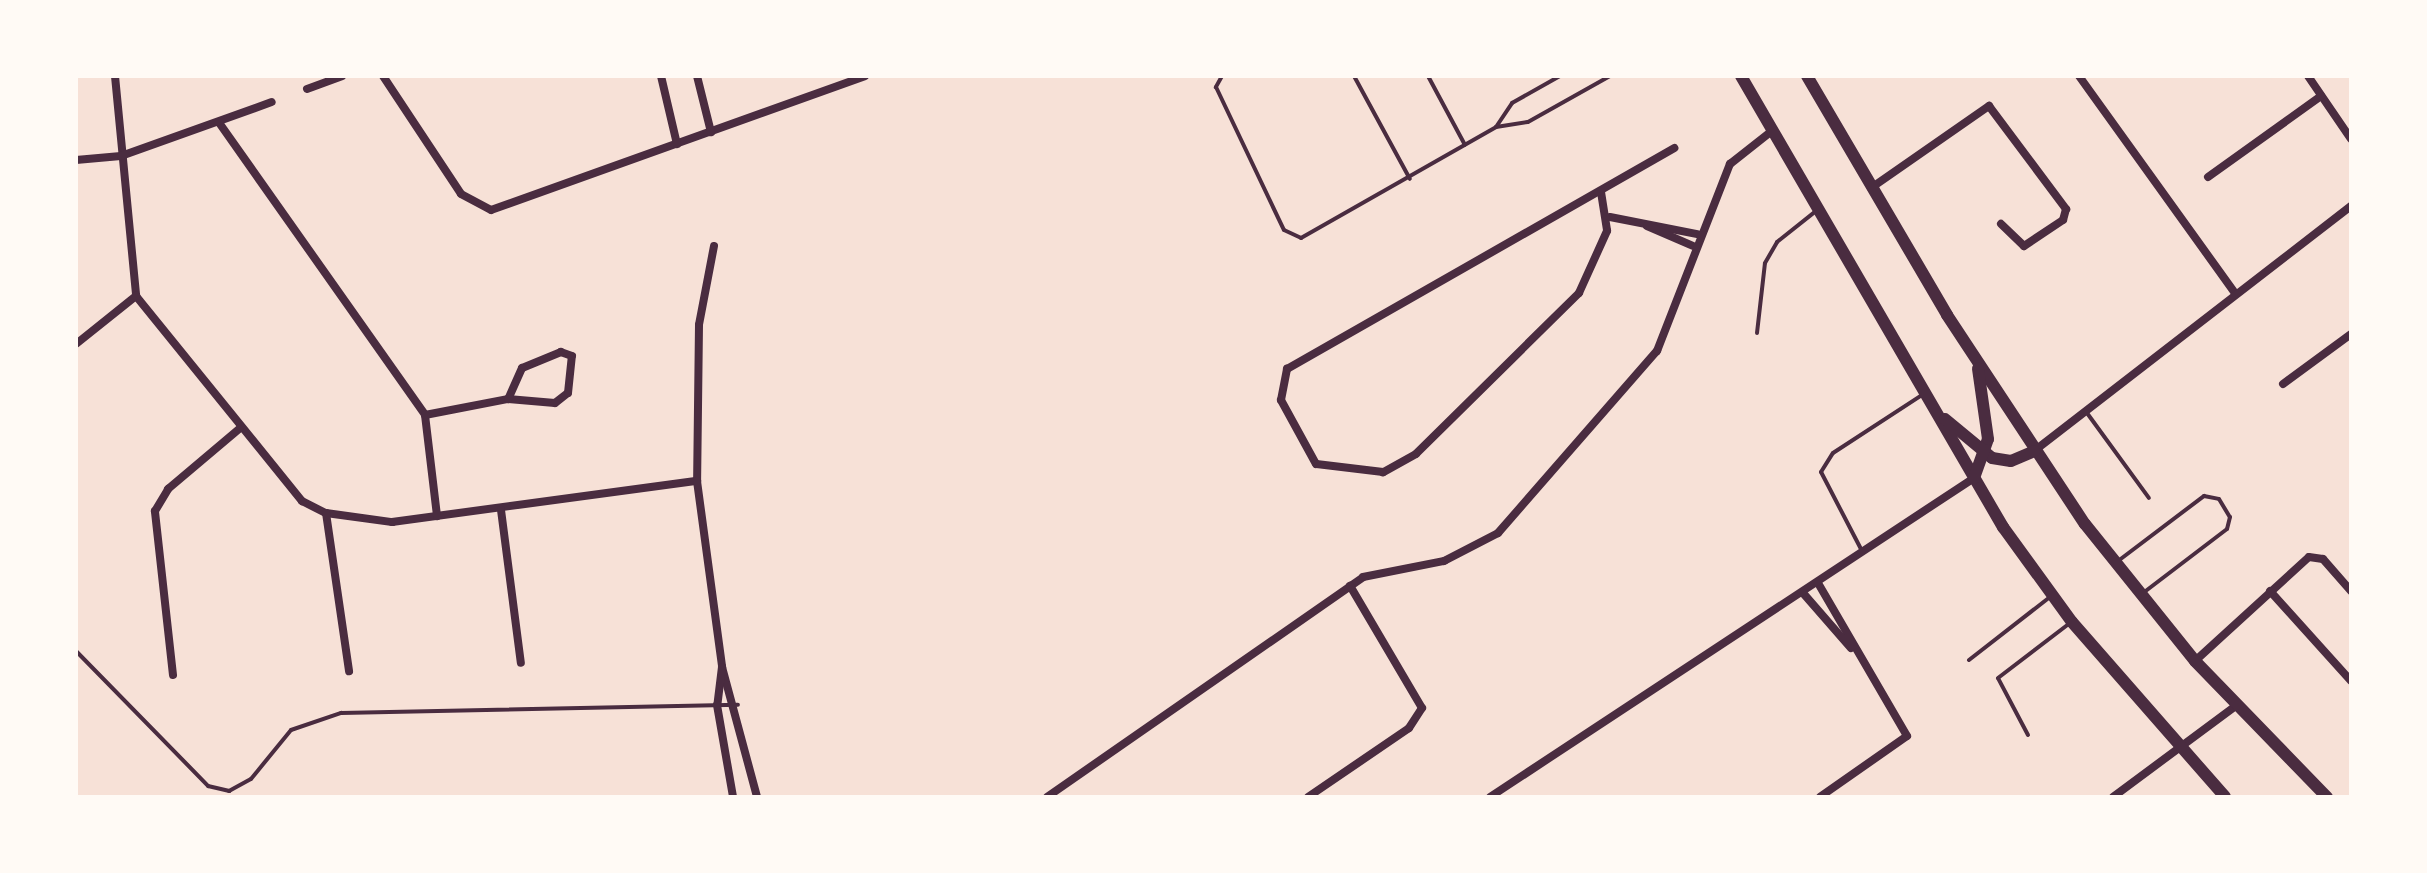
<!DOCTYPE html>
<style>
body{margin:0}
#map{position:relative;width:2427px;height:873px;overflow:hidden;background:#f7e1d7;font-family:"Nunito Sans",sans-serif}
div>[style]{position:absolute}
.service>*{height:4px;margin:-2px;padding:0 2px;transform-origin:2px;border-radius:2px;background:#4a2c40}
.minor>*{height:8px;margin:-4px;padding:0 4px;transform-origin:4px;border-radius:4px;background:#4a2c40}
.primary>*{height:12px;margin:-6px;padding:0 6px;transform-origin:6px;border-radius:6px;background:#4a2c40}
span{translate:-50% -50%;white-space:nowrap;text-align:center;line-height:1.15;-webkit-text-stroke:6px #fffaf5;paint-order:stroke}
.frame{position:absolute;inset:0;border:78px solid #fffaf5;pointer-events:none}
</style>
<div id="map">
<div class="service">
<i style="left:1222px;top:76px;width:13px;rotate:119deg"></i>
<i style="left:1216px;top:87px;width:158px;rotate:64.6deg"></i>
<i style="left:1284px;top:230px;width:19px;rotate:25deg"></i>
<i style="left:1301px;top:238px;width:224px;rotate:-29.6deg"></i>
<i style="left:1496px;top:127px;width:32px;rotate:-9deg"></i>
<i style="left:1528px;top:122px;width:94px;rotate:-29.3deg"></i>
<i style="left:1354px;top:76px;width:117px;rotate:61.5deg"></i>
<i style="left:1428px;top:76px;width:78px;rotate:61.8deg"></i>
<i style="left:1496px;top:127px;width:29px;rotate:-56deg"></i>
<i style="left:1512px;top:103px;width:55px;rotate:-29.4deg"></i>
<i style="left:1757px;top:333px;width:70px;rotate:-83.5deg"></i>
<i style="left:1765px;top:263px;width:24px;rotate:-60deg"></i>
<i style="left:1777px;top:242px;width:50px;rotate:-38.5deg"></i>
<i style="left:2087px;top:413px;width:105px;rotate:53.9deg"></i>
<i style="left:1862px;top:551px;width:89px;rotate:-117.4deg"></i>
<i style="left:1821px;top:472px;width:22px;rotate:-58deg"></i>
<i style="left:1833px;top:453px;width:106px;rotate:-33.1deg"></i>
<i style="left:2118px;top:561px;width:108px;rotate:-37.1deg"></i>
<i style="left:2204px;top:496px;width:15px;rotate:11deg"></i>
<i style="left:2219px;top:499px;width:21px;rotate:59deg"></i>
<i style="left:2230px;top:517px;width:12px;rotate:104deg"></i>
<i style="left:2227px;top:529px;width:106px;rotate:142.7deg"></i>
<i style="left:76px;top:651px;width:189px;rotate:45.6deg"></i>
<i style="left:208px;top:786px;width:22px;rotate:13deg"></i>
<i style="left:229px;top:791px;width:25px;rotate:-29deg"></i>
<i style="left:251px;top:779px;width:63px;rotate:-50.8deg"></i>
<i style="left:291px;top:730px;width:53px;rotate:-18.8deg"></i>
<i style="left:341px;top:713px;width:397px;rotate:-1.2deg"></i>
<i style="left:1969px;top:660px;width:103px;rotate:-37.9deg"></i>
<i style="left:2028px;top:735px;width:64px;rotate:-117.8deg"></i>
<i style="left:1998px;top:678px;width:91px;rotate:-37.4deg"></i>
</div>
<div class="minor">
<i style="left:115px;top:76px;width:221px;rotate:84.5deg"></i>
<i style="left:136px;top:296px;width:264px;rotate:51deg"></i>
<i style="left:302px;top:501px;width:27px;rotate:27deg"></i>
<i style="left:326px;top:513px;width:67px;rotate:7.8deg"></i>
<i style="left:392px;top:522px;width:308px;rotate:-7.7deg"></i>
<i style="left:383px;top:76px;width:141px;rotate:56.5deg"></i>
<i style="left:461px;top:194px;width:34px;rotate:28deg"></i>
<i style="left:491px;top:210px;width:397px;rotate:-19.7deg"></i>
<i style="left:661px;top:76px;width:70px;rotate:76.8deg"></i>
<i style="left:697px;top:76px;width:58px;rotate:76deg"></i>
<i style="left:2079px;top:76px;width:267px;rotate:54.3deg"></i>
<i style="left:2308px;top:76px;width:76px;rotate:55.7deg"></i>
<i style="left:307px;top:89px;width:37px;rotate:-20deg"></i>
<i style="left:220px;top:124px;width:356px;rotate:54.8deg"></i>
<i style="left:425px;top:415px;width:102px;rotate:83.2deg"></i>
<i style="left:76px;top:160px;width:45px;rotate:-5.1deg"></i>
<i style="left:121px;top:156px;width:160px;rotate:-19.7deg"></i>
<i style="left:2208px;top:177px;width:139px;rotate:-35.6deg"></i>
<i style="left:1871px;top:188px;width:144px;rotate:-34.8deg"></i>
<i style="left:1989px;top:106px;width:129px;rotate:53.2deg"></i>
<i style="left:2066px;top:209px;width:11px;rotate:105deg"></i>
<i style="left:2063px;top:220px;width:47px;rotate:146.3deg"></i>
<i style="left:2024px;top:246px;width:32px;rotate:-136deg"></i>
<i style="left:1601px;top:192px;width:39px;rotate:81deg"></i>
<i style="left:1607px;top:231px;width:68px;rotate:114.3deg"></i>
<i style="left:1579px;top:293px;width:229px;rotate:135.4deg"></i>
<i style="left:1416px;top:454px;width:38px;rotate:151deg"></i>
<i style="left:1383px;top:472px;width:67px;rotate:-173.2deg"></i>
<i style="left:1316px;top:464px;width:73px;rotate:-118.7deg"></i>
<i style="left:1281px;top:400px;width:32px;rotate:-79deg"></i>
<i style="left:1287px;top:369px;width:446px;rotate:-29.7deg"></i>
<i style="left:1610px;top:217px;width:89px;rotate:11.1deg"></i>
<i style="left:1647px;top:226px;width:50px;rotate:23.5deg"></i>
<i style="left:714px;top:246px;width:80px;rotate:100.8deg"></i>
<i style="left:699px;top:325px;width:156px;rotate:90.7deg"></i>
<i style="left:697px;top:481px;width:188px;rotate:82.3deg"></i>
<i style="left:722px;top:667px;width:135px;rotate:74.9deg"></i>
<i style="left:76px;top:344px;width:77px;rotate:-38.7deg"></i>
<i style="left:2283px;top:384px;width:84px;rotate:-36.3deg"></i>
<i style="left:425px;top:415px;width:85px;rotate:-10.9deg"></i>
<i style="left:508px;top:399px;width:47px;rotate:4.9deg"></i>
<i style="left:555px;top:403px;width:16px;rotate:-38deg"></i>
<i style="left:568px;top:393px;width:37px;rotate:-84deg"></i>
<i style="left:572px;top:356px;width:12px;rotate:-160deg"></i>
<i style="left:561px;top:352px;width:42px;rotate:157.7deg"></i>
<i style="left:522px;top:368px;width:34px;rotate:114deg"></i>
<i style="left:2034px;top:451px;width:401px;rotate:-37.7deg"></i>
<i style="left:501px;top:510px;width:154px;rotate:82.6deg"></i>
<i style="left:326px;top:513px;width:160px;rotate:81.7deg"></i>
<i style="left:1818px;top:583px;width:177px;rotate:59.8deg"></i>
<i style="left:1907px;top:736px;width:106px;rotate:145deg"></i>
<i style="left:2270px;top:591px;width:121px;rotate:48deg"></i>
<i style="left:1803px;top:593px;width:73px;rotate:48.9deg"></i>
<i style="left:2195px;top:661px;width:154px;rotate:-42.4deg"></i>
<i style="left:2309px;top:557px;width:14px;rotate:8deg"></i>
<i style="left:2323px;top:559px;width:43px;rotate:48.8deg"></i>
<i style="left:722px;top:667px;width:38px;rotate:97deg"></i>
<i style="left:717px;top:705px;width:93px;rotate:80.1deg"></i>
<i style="left:173px;top:675px;width:165px;rotate:-96.3deg"></i>
<i style="left:155px;top:511px;width:26px;rotate:-59deg"></i>
<i style="left:168px;top:489px;width:93px;rotate:-40.2deg"></i>
<i style="left:1047px;top:797px;width:385px;rotate:-34.8deg"></i>
<i style="left:1363px;top:577px;width:83px;rotate:-11.2deg"></i>
<i style="left:1444px;top:561px;width:61px;rotate:-27.4deg"></i>
<i style="left:1498px;top:533px;width:242px;rotate:-48.9deg"></i>
<i style="left:1657px;top:351px;width:201px;rotate:-68.7deg"></i>
<i style="left:1730px;top:164px;width:53px;rotate:-38.2deg"></i>
<i style="left:1308px;top:797px;width:122px;rotate:-34.3deg"></i>
<i style="left:1409px;top:728px;width:24px;rotate:-57deg"></i>
<i style="left:1422px;top:708px;width:142px;rotate:-120.5deg"></i>
<i style="left:1490px;top:797px;width:580px;rotate:-33.39deg"></i>
<i style="left:2113px;top:797px;width:154px;rotate:-36.6deg"></i>
</div>
<div class="primary">
<i style="left:1741px;top:76px;width:522px;rotate:59.85deg"></i>
<i style="left:2003px;top:527px;width:117px;rotate:54deg"></i>
<i style="left:2072px;top:622px;width:232px;rotate:48.8deg"></i>
<i style="left:1807px;top:76px;width:277px;rotate:59.6deg"></i>
<i style="left:1947px;top:315px;width:250px;rotate:56.6deg"></i>
<i style="left:2085px;top:524px;width:176px;rotate:51.2deg"></i>
<i style="left:2195px;top:661px;width:190px;rotate:45.9deg"></i>
<i style="left:1945px;top:419px;width:61px;rotate:39.7deg"></i>
<i style="left:1992px;top:458px;width:19px;rotate:9deg"></i>
<i style="left:2011px;top:461px;width:25px;rotate:-23deg"></i>
<i style="left:1974px;top:478px;width:41px;rotate:-70.3deg"></i>
<i style="left:1988px;top:439px;width:71px;rotate:-98.1deg"></i>
</div>
<div class="frame"></div>
</div>
